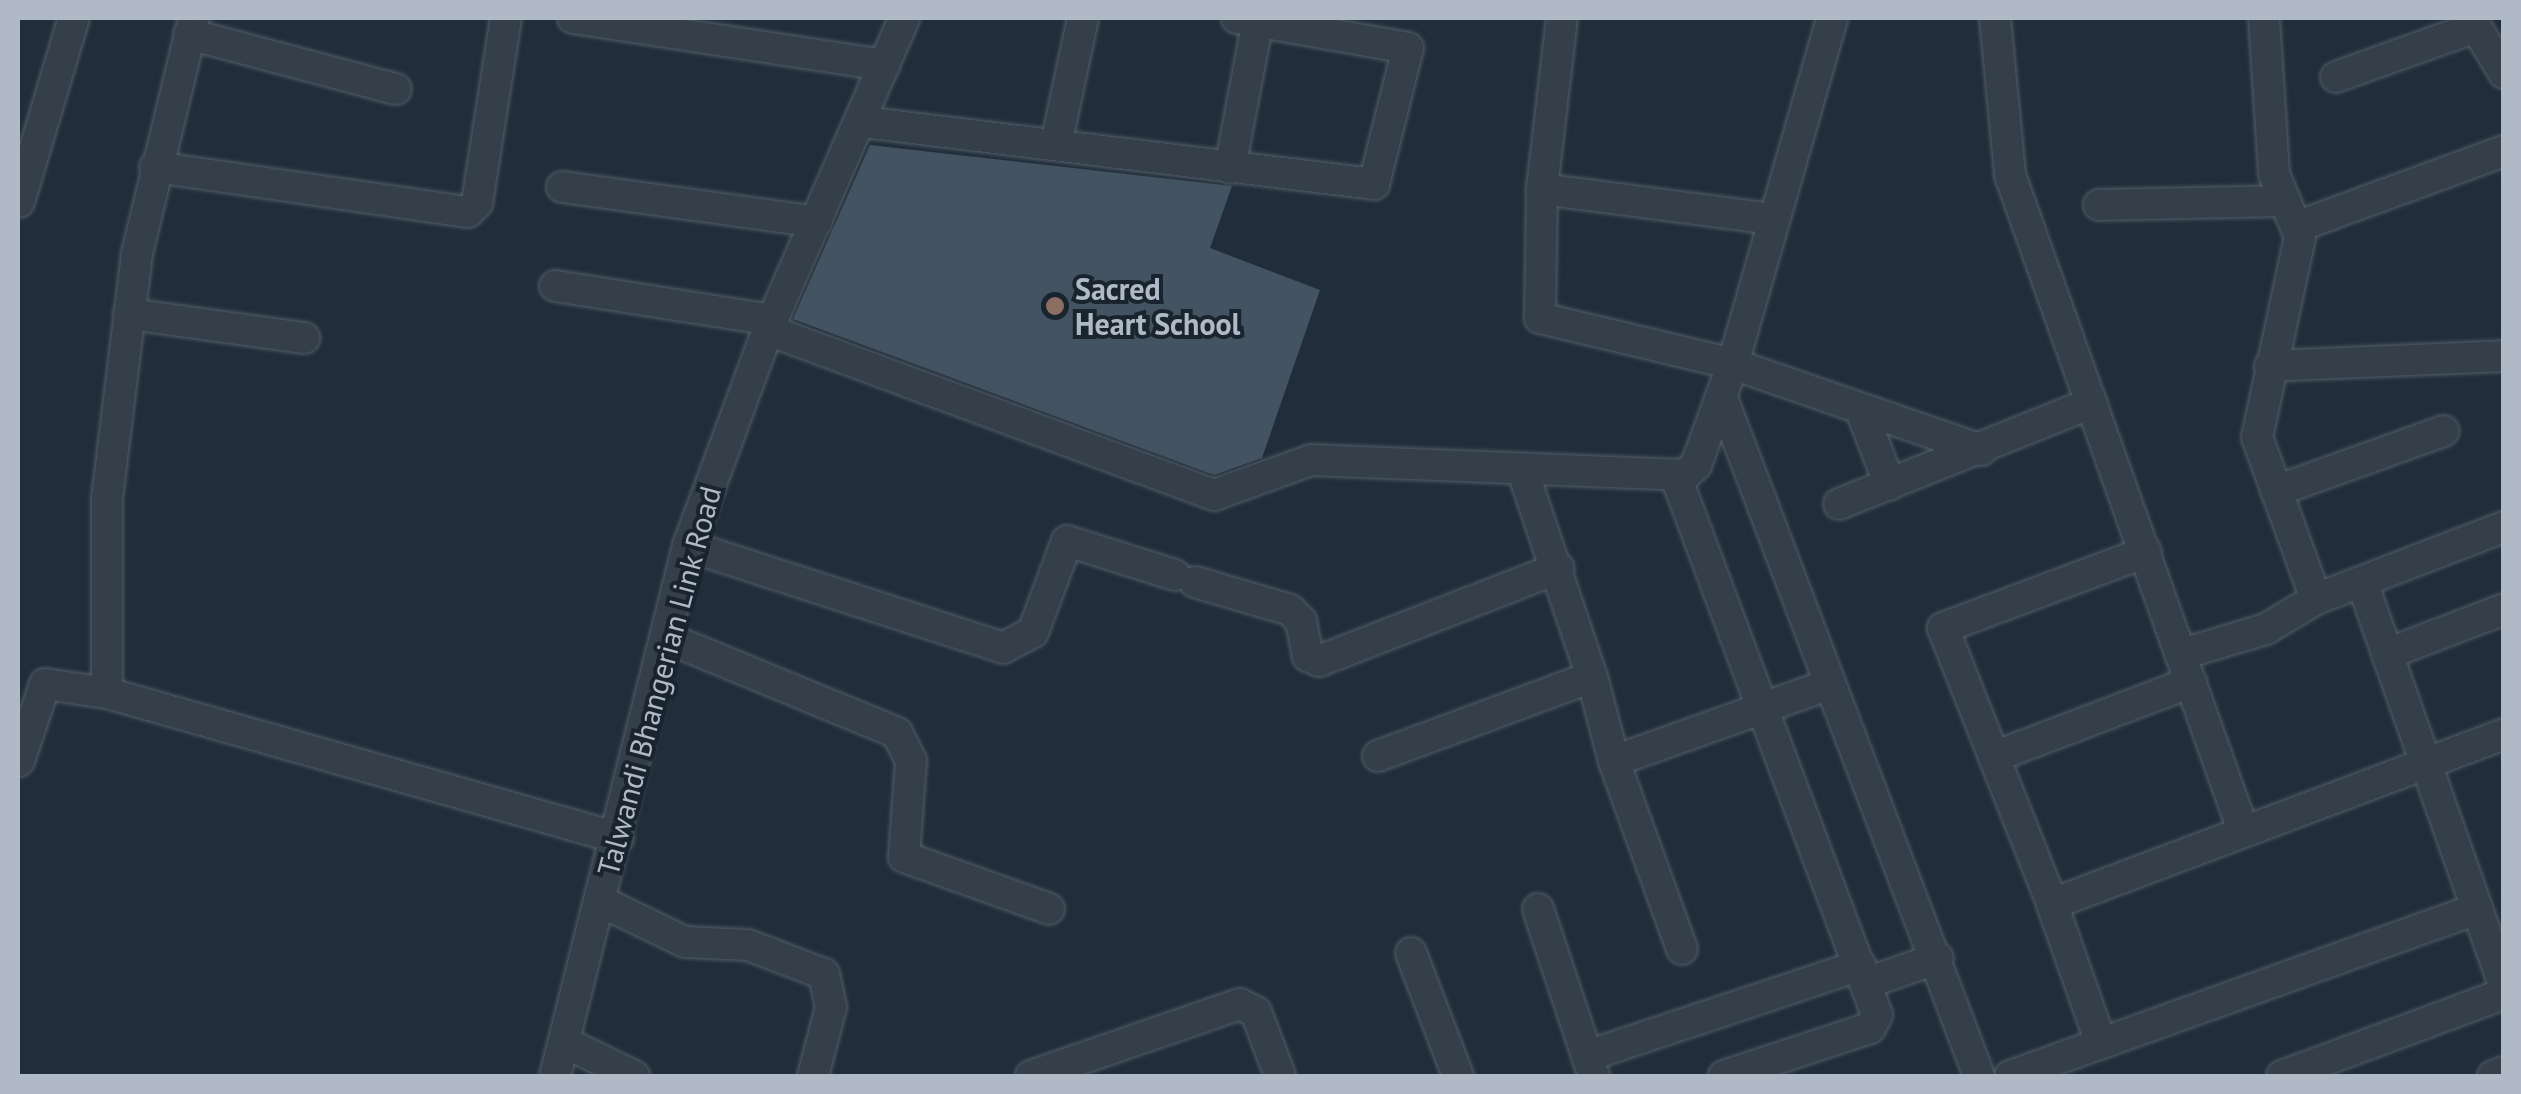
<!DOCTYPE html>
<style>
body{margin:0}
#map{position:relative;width:2521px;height:1094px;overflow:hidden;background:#212d3a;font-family:"PT Sans",sans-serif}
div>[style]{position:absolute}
.building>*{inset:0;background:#445361}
.roads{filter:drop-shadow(0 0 2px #525d68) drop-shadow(0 0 2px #525d68)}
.minor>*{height:30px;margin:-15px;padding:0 15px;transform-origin:15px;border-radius:15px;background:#353f4a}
.dots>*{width:28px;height:28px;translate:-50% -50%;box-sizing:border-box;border:5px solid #1a242f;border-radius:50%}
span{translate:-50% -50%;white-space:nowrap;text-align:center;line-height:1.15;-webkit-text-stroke:8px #1a242f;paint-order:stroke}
.poi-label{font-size:30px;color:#afbac6;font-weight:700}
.left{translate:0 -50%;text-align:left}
.street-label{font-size:30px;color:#afbac6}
.frame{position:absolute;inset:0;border:20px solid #afbac6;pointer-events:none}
</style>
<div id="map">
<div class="building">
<i style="clip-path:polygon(870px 145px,1232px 186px,1210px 248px,1320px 290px,1262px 458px,1214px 475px,793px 319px)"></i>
</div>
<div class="roads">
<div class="minor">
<i style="left:194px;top:18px;width:243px;rotate:103.6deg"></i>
<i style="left:137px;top:254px;width:246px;rotate:97deg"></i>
<i style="left:107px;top:498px;width:195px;rotate:90deg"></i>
<i style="left:107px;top:693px;width:531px;rotate:15.84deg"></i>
<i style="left:573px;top:18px;width:315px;rotate:8.6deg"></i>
<i style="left:1562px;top:18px;width:172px;rotate:96.7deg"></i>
<i style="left:1542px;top:189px;width:234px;rotate:7.4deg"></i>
<i style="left:1995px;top:18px;width:158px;rotate:84.5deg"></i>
<i style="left:2010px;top:175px;width:695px;rotate:70.42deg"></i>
<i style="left:2264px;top:18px;width:156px;rotate:86.3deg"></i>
<i style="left:2274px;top:174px;width:68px;rotate:67.6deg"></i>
<i style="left:2300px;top:237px;width:205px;rotate:102.1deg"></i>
<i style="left:2257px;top:437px;width:172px;rotate:70deg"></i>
<i style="left:189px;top:34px;width:214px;rotate:14.9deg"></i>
<i style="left:2336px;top:77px;width:149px;rotate:-19.7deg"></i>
<i style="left:2476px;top:27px;width:54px;rotate:58.7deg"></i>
<i style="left:863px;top:122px;width:515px;rotate:6.92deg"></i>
<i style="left:1374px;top:184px;width:140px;rotate:-76deg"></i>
<i style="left:1408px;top:48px;width:174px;rotate:-170deg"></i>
<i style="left:1056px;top:145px;width:130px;rotate:-78deg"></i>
<i style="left:155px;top:167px;width:316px;rotate:8.2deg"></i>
<i style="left:468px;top:212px;width:13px;rotate:-45deg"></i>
<i style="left:477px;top:203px;width:187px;rotate:-81.1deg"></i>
<i style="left:1230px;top:168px;width:151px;rotate:-79.3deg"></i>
<i style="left:562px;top:187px;width:257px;rotate:7.8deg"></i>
<i style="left:1542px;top:189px;width:129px;rotate:90.9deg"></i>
<i style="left:1540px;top:318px;width:198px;rotate:13.4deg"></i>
<i style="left:1733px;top:364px;width:263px;rotate:19.1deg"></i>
<i style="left:19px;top:202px;width:192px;rotate:-73.4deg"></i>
<i style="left:2099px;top:205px;width:186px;rotate:-1.2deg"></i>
<i style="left:2299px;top:226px;width:218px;rotate:-20.1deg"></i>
<i style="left:555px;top:286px;width:221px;rotate:8.9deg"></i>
<i style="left:129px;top:314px;width:177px;rotate:7.8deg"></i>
<i style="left:768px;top:330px;width:476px;rotate:20.3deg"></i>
<i style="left:1214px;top:495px;width:103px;rotate:-19.8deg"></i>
<i style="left:1311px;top:460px;width:374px;rotate:2.3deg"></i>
<i style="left:1685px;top:475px;width:15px;rotate:-42deg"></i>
<i style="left:1696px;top:465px;width:108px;rotate:-69.9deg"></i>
<i style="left:1733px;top:364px;width:360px;rotate:-74deg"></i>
<i style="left:2270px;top:366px;width:234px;rotate:-2.4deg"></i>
<i style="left:1722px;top:398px;width:725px;rotate:69.24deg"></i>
<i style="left:1861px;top:410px;width:80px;rotate:68.9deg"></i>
<i style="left:1676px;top:477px;width:574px;rotate:69.51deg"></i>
<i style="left:1877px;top:1015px;width:15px;rotate:118deg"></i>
<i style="left:1870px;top:1028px;width:154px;rotate:161.8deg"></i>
<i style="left:2276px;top:491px;width:178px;rotate:-19.7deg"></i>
<i style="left:1839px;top:504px;width:272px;rotate:-21.8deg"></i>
<i style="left:688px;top:546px;width:331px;rotate:17.9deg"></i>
<i style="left:1003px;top:648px;width:34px;rotate:-28deg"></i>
<i style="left:1033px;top:632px;width:97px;rotate:-69.5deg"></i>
<i style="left:1067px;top:541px;width:113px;rotate:17.5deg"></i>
<i style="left:2146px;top:552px;width:217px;rotate:159.5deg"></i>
<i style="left:1943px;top:628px;width:297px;rotate:68.4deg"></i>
<i style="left:2052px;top:904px;width:483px;rotate:-20.6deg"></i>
<i style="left:1195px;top:582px;width:99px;rotate:16.4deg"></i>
<i style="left:1290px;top:610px;width:16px;rotate:45deg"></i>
<i style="left:1301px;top:621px;width:36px;rotate:79deg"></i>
<i style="left:1308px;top:656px;width:12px;rotate:24deg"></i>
<i style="left:1319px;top:661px;width:257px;rotate:-21.2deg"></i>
<i style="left:2362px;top:582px;width:428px;rotate:70.6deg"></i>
<i style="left:667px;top:638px;width:249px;rotate:22.4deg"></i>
<i style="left:897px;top:733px;width:31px;rotate:63deg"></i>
<i style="left:911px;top:761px;width:96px;rotate:94.2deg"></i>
<i style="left:904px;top:857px;width:154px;rotate:19.7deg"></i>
<i style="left:2182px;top:654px;width:88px;rotate:-16.6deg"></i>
<i style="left:2266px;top:629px;width:58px;rotate:-31deg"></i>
<i style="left:2316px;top:599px;width:201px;rotate:-21deg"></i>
<i style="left:2387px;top:654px;width:125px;rotate:-21deg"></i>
<i style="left:1592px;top:677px;width:87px;rotate:75.3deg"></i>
<i style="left:1378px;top:756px;width:228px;rotate:-20.3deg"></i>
<i style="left:1592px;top:677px;width:216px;rotate:-108.6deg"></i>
<i style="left:1994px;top:757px;width:211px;rotate:-20.8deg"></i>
<i style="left:19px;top:761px;width:81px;rotate:-71.3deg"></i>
<i style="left:45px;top:684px;width:63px;rotate:8.3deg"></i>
<i style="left:602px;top:902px;width:92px;rotate:25.7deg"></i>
<i style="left:685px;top:942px;width:63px;rotate:2.7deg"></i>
<i style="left:748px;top:945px;width:81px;rotate:20.9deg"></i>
<i style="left:824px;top:974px;width:34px;rotate:78deg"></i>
<i style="left:831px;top:1007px;width:71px;rotate:104.6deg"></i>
<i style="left:2052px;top:904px;width:147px;rotate:70.6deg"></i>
<i style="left:1538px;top:909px;width:176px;rotate:71.5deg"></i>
<i style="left:1682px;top:949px;width:200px;rotate:-109.9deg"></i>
<i style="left:1614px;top:761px;width:229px;rotate:-19.6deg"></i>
<i style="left:1411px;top:953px;width:132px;rotate:69.1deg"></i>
<i style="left:1867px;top:983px;width:75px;rotate:-19.4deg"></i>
<i style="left:566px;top:1043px;width:76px;rotate:25.9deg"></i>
<i style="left:1587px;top:1056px;width:288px;rotate:-18.4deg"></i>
<i style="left:555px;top:1076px;width:546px;rotate:-75.91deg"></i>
<i style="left:688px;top:546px;width:230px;rotate:-69.7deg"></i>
<i style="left:768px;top:330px;width:340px;rotate:-66.4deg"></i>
<i style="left:1031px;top:1076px;width:221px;rotate:-19deg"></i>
<i style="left:1240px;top:1004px;width:18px;rotate:27deg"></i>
<i style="left:1256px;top:1012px;width:68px;rotate:69.4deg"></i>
<i style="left:2010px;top:1076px;width:496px;rotate:-19.7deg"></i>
<i style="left:2282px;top:1076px;width:237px;rotate:-20.3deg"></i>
<i style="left:2493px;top:1076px;width:12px;rotate:-20deg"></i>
</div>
</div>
<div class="dots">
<i style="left:1055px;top:306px;background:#8d6e63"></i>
</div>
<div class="poi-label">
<span class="left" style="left:1075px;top:306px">Sacred<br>Heart School</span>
</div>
<div class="street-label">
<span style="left:659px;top:681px;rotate:-75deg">Talwandi Bhangerian Link Road</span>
</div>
<div class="frame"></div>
</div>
